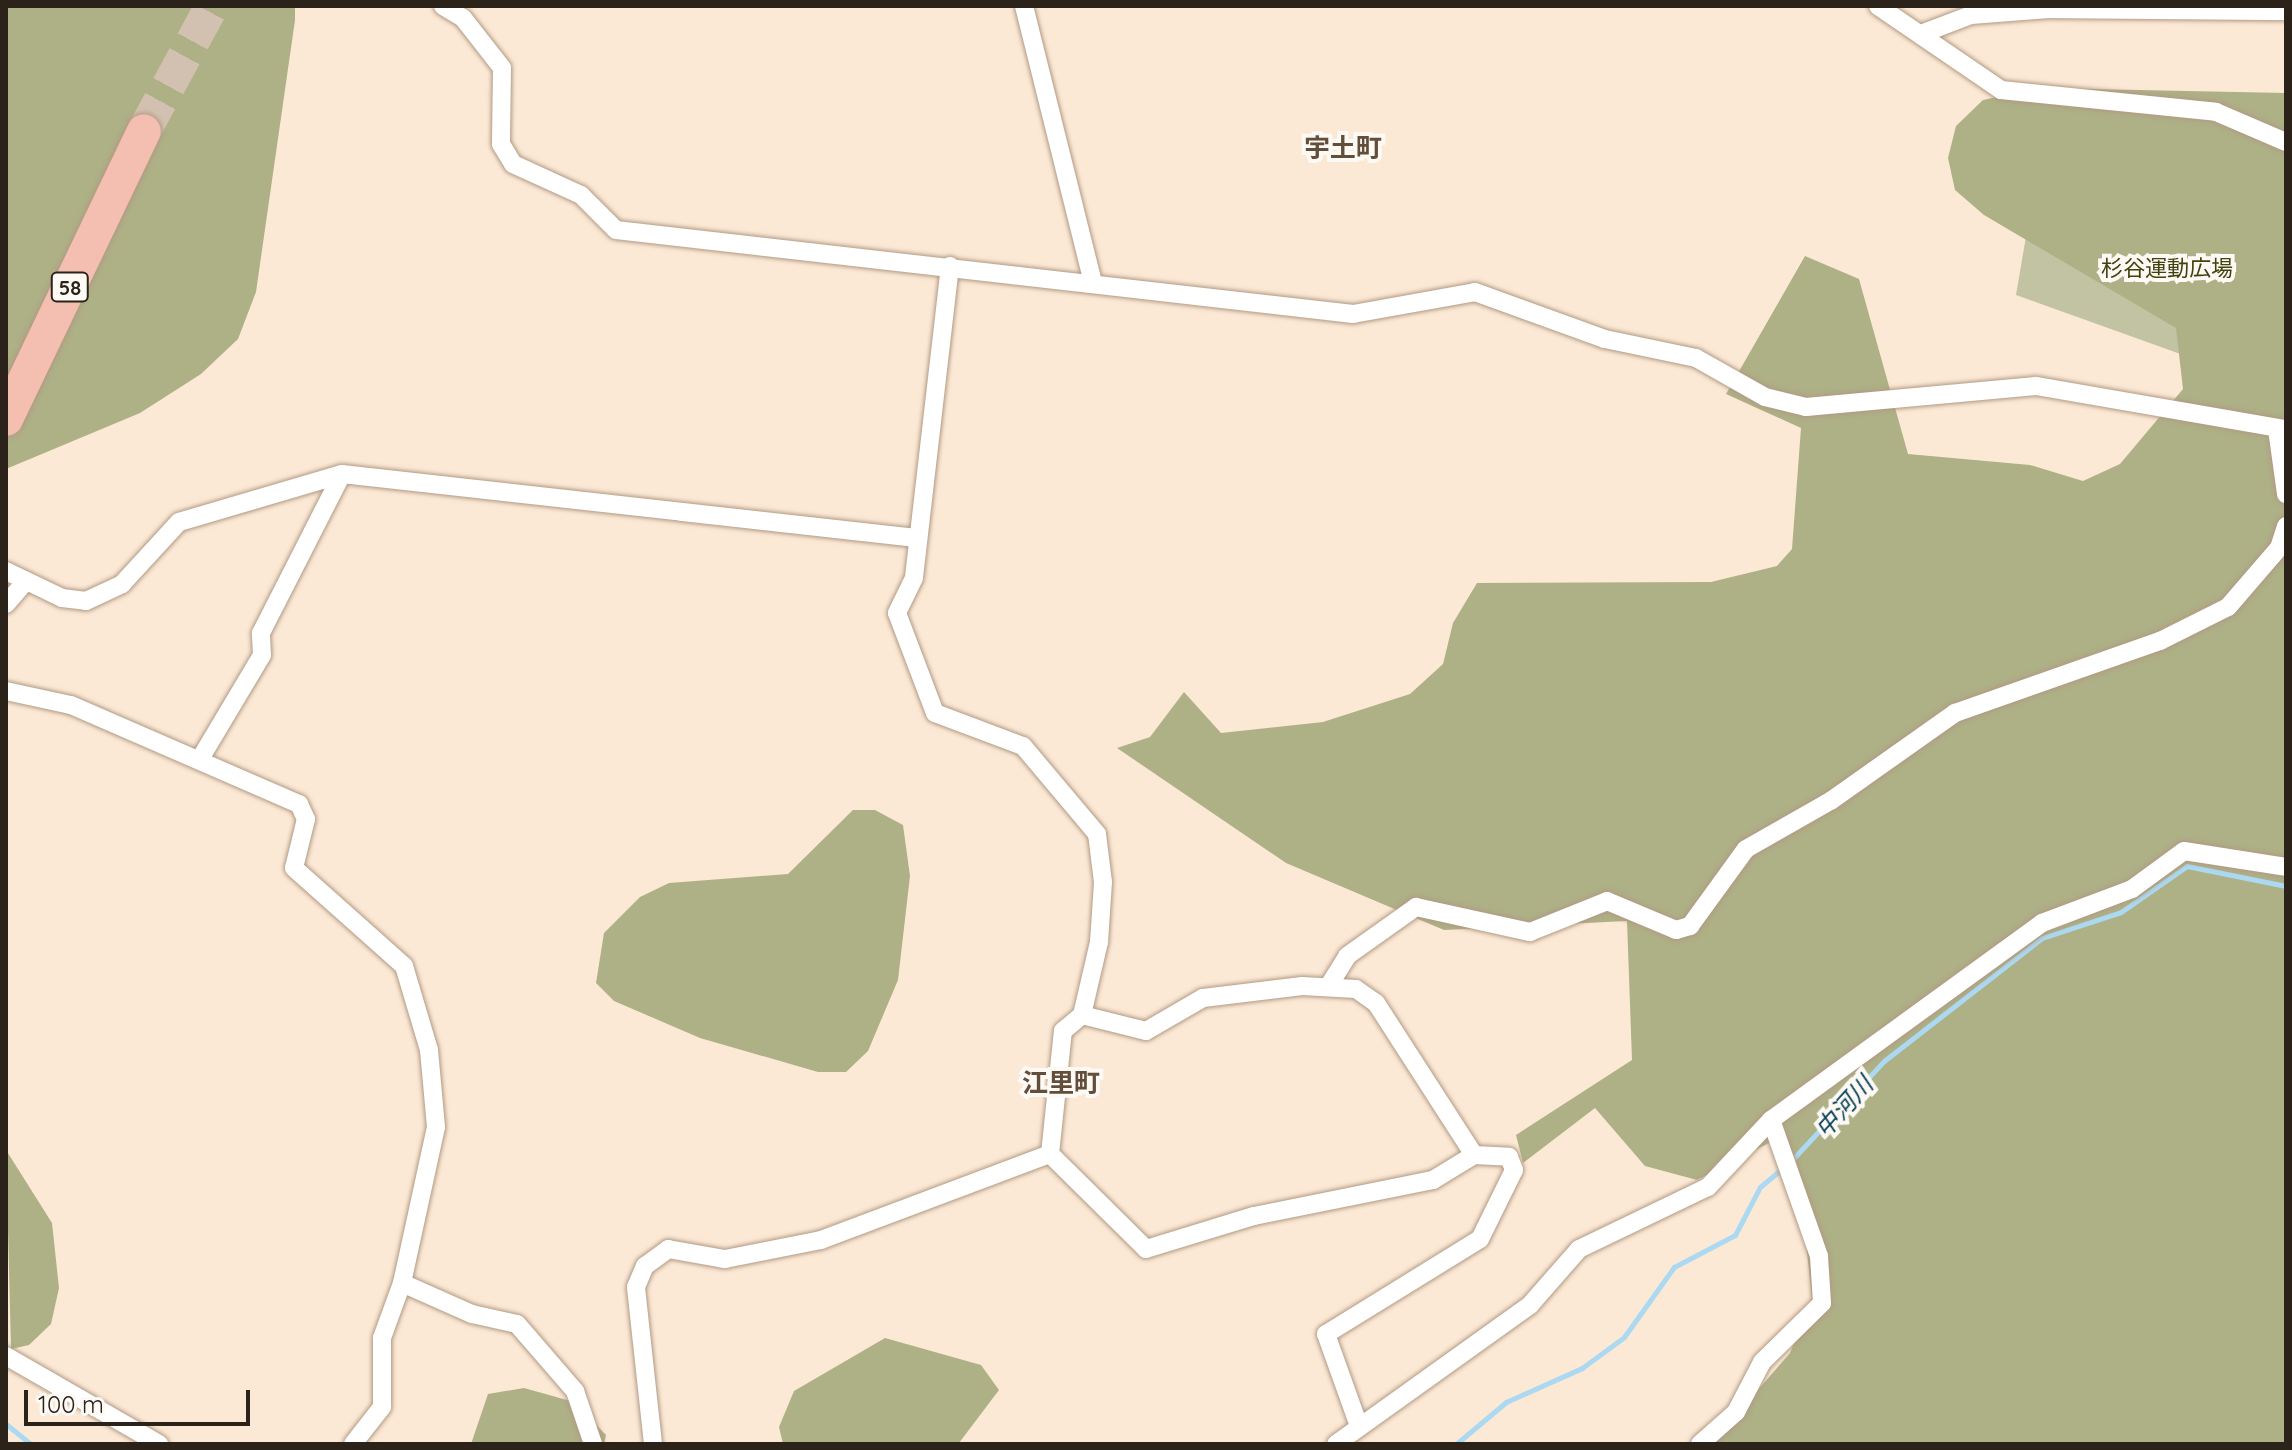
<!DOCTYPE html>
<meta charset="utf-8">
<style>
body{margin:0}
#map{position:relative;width:2292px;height:1450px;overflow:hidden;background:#fce9d5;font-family:Quicksand,"Noto Sans JP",sans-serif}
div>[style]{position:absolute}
.green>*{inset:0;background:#c1c3a2}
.forest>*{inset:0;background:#aeb086}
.stream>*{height:5px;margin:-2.5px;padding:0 2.5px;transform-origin:2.5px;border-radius:2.5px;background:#acd9f2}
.motorway-tunnel>*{height:34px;margin-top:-17px;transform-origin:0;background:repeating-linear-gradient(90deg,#d2c1b0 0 34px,transparent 0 51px)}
.roads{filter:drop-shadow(0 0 2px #b19a84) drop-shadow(0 0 2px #b19a84)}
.minor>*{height:18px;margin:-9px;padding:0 9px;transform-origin:9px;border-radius:9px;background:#fff}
.motorway>*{height:34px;margin:-17px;padding:0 17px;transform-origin:17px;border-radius:17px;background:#f4beb1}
span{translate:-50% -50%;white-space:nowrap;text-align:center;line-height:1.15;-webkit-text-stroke:8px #fdf9f4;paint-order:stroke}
.shield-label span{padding:2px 6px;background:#fdf9f4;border:2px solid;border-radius:6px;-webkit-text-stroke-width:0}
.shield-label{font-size:20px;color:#2b231a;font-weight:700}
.park-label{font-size:22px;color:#42420f}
.water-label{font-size:24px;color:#003d56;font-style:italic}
.quarter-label{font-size:26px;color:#624e3a;font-weight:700}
.frame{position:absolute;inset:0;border:8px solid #2b231a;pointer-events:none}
.scale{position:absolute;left:24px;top:1390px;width:226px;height:36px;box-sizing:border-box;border:4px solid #2b231a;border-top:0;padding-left:10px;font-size:24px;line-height:28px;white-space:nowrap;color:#2b231a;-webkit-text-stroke:6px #fdf9f4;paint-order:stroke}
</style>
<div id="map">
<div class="green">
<i style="clip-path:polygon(2028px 225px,2278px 389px,2016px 295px)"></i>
</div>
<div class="forest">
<i style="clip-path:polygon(6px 6px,295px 6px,295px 20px,256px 292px,238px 339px,201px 374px,140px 413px,6px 469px)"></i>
<i style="clip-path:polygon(2039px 88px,2286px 93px,2286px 1444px,1711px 1444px,1790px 1353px,1812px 1298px,1798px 1169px,1771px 1142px,1697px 1180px,1645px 1166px,1595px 1108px,1523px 1163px,1516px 1135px,1632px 1060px,1627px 921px,1444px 930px,1286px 863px,1117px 748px,1150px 737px,1184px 692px,1221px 733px,1323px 722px,1410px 694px,1443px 664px,1453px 623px,1477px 583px,1711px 582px,1777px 566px,1792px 549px,1801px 428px,1726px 394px,1805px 256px,1859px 279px,1908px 454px,2030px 465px,2083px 481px,2120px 464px,2183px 389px,2176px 328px,1984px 215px,1955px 190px,1948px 158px,1956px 126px,1983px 100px)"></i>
<i style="clip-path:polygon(853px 810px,875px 810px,903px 825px,910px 876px,898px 980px,868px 1051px,846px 1072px,818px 1072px,700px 1038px,614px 1001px,596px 983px,604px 933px,640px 897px,669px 883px,788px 874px)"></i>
<i style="clip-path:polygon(6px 1150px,52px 1223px,59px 1288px,51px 1324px,29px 1345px,11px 1349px)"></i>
<i style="clip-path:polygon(885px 1338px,981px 1365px,999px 1390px,959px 1443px,783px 1444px,779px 1427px,794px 1391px)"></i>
<i style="clip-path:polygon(524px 1388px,574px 1402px,606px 1435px,604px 1444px,471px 1444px,488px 1394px)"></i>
</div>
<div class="stream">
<i style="left:1791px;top:1161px;width:137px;rotate:-47.1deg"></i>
<i style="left:1884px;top:1061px;width:200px;rotate:-37.9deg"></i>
<i style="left:2042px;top:938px;width:83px;rotate:-18.2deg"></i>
<i style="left:2121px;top:912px;width:80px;rotate:-34.9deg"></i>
<i style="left:2187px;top:866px;width:101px;rotate:11.4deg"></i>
<i style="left:6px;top:1424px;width:32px;rotate:39deg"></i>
<i style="left:1456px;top:1444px;width:65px;rotate:-40deg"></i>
<i style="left:1506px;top:1402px;width:83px;rotate:-24.1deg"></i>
<i style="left:1582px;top:1368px;width:52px;rotate:-36.4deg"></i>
<i style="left:1624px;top:1337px;width:86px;rotate:-54.5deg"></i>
<i style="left:1674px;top:1267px;width:69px;rotate:-27.7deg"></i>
<i style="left:1735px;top:1235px;width:54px;rotate:-62.5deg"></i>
<i style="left:1760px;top:1187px;width:30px;rotate:-40deg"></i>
</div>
<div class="motorway-tunnel">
<i style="left:144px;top:131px;width:142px;rotate:-61.5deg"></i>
</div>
<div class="roads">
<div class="minor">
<i style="left:443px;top:6px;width:23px;rotate:31deg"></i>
<i style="left:463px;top:18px;width:63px;rotate:52deg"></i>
<i style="left:502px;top:68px;width:76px;rotate:90.8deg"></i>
<i style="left:501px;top:144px;width:23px;rotate:59deg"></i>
<i style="left:513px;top:164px;width:75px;rotate:24.5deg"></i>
<i style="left:581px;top:195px;width:49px;rotate:45deg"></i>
<i style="left:616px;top:230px;width:742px;rotate:6.5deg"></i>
<i style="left:1353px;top:314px;width:124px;rotate:-10.2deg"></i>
<i style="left:1475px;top:292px;width:138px;rotate:19.9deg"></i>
<i style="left:1605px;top:339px;width:93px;rotate:11.8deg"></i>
<i style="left:1696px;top:358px;width:79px;rotate:29.5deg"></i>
<i style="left:1765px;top:397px;width:42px;rotate:13.7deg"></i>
<i style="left:1806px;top:407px;width:231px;rotate:-5.2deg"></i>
<i style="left:2036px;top:386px;width:254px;rotate:9.8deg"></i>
<i style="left:1024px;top:6px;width:285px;rotate:76deg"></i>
<i style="left:1878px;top:6px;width:149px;rotate:34.3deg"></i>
<i style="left:2001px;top:90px;width:216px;rotate:5.8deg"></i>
<i style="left:2216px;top:112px;width:76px;rotate:23.2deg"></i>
<i style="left:1921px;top:34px;width:53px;rotate:-20.8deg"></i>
<i style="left:1971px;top:15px;width:78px;rotate:-4.4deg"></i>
<i style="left:2049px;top:9px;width:237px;rotate:0.5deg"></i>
<i style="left:950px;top:266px;width:314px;rotate:96.6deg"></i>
<i style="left:914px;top:578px;width:39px;rotate:116deg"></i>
<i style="left:897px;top:613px;width:107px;rotate:69.2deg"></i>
<i style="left:935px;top:713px;width:94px;rotate:20.6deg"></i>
<i style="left:1023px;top:746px;width:115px;rotate:49.9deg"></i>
<i style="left:1097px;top:834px;width:48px;rotate:82.9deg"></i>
<i style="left:1103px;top:882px;width:60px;rotate:93.8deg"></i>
<i style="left:1099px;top:942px;width:75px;rotate:103.1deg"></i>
<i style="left:2277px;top:429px;width:66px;rotate:82.1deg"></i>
<i style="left:6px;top:571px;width:62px;rotate:25.7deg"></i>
<i style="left:62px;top:598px;width:24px;rotate:7deg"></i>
<i style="left:86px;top:601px;width:40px;rotate:-25deg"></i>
<i style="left:122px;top:584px;width:84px;rotate:-47.4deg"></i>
<i style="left:179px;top:522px;width:170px;rotate:-16.4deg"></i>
<i style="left:342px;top:474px;width:578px;rotate:6.36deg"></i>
<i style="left:6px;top:604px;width:30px;rotate:-49deg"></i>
<i style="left:6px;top:691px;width:66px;rotate:12.2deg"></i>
<i style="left:71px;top:705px;width:249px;rotate:23.5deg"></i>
<i style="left:299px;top:804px;width:17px;rotate:65deg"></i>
<i style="left:306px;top:819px;width:50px;rotate:103.8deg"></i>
<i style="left:294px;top:868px;width:147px;rotate:41.7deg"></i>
<i style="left:404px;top:966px;width:88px;rotate:73.4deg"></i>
<i style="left:429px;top:1050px;width:77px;rotate:84.8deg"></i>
<i style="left:436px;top:1127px;width:160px;rotate:102.3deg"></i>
<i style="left:402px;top:1283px;width:59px;rotate:110deg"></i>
<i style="left:382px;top:1338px;width:69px;rotate:90deg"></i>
<i style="left:382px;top:1407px;width:47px;rotate:128.1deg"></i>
<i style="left:200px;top:759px;width:121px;rotate:-59.2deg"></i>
<i style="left:262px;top:655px;width:22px;rotate:-93deg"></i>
<i style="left:261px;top:633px;width:178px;rotate:-63deg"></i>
<i style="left:1328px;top:987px;width:36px;rotate:-58deg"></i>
<i style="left:1347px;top:956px;width:85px;rotate:-35.4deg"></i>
<i style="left:1416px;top:907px;width:117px;rotate:12.4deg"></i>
<i style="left:1530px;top:932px;width:83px;rotate:-21.9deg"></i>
<i style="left:1607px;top:901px;width:75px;rotate:22.8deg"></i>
<i style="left:1676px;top:930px;width:15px;rotate:-16deg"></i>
<i style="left:1690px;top:926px;width:95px;rotate:-54deg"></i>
<i style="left:1746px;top:849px;width:99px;rotate:-29.7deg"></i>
<i style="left:1832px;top:800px;width:151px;rotate:-35.3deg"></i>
<i style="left:1955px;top:713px;width:217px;rotate:-19.4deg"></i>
<i style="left:2160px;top:641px;width:76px;rotate:-26.6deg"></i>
<i style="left:2228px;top:607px;width:78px;rotate:-49.2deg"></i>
<i style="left:2279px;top:548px;width:23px;rotate:-72deg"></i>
<i style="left:1050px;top:1154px;width:135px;rotate:44.7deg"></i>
<i style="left:1146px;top:1249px;width:113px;rotate:-17deg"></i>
<i style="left:1254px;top:1216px;width:183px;rotate:-11.4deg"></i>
<i style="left:1433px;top:1180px;width:48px;rotate:-31.4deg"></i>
<i style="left:1474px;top:1155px;width:35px;rotate:3deg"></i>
<i style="left:1509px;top:1157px;width:14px;rotate:69deg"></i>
<i style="left:1514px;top:1170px;width:77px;rotate:116.2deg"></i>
<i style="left:1480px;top:1239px;width:181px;rotate:148.3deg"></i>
<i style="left:1326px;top:1334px;width:98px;rotate:70.3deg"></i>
<i style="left:402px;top:1283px;width:77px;rotate:23.9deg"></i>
<i style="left:472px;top:1314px;width:46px;rotate:12.5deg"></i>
<i style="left:517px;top:1324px;width:89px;rotate:49.1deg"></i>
<i style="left:575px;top:1391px;width:56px;rotate:71.2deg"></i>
<i style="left:6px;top:1356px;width:177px;rotate:29.9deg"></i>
<i style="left:653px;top:1444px;width:158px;rotate:-96.2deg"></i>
<i style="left:636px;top:1287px;width:23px;rotate:-67deg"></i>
<i style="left:645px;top:1266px;width:29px;rotate:-36deg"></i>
<i style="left:668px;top:1249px;width:58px;rotate:10deg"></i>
<i style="left:725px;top:1259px;width:98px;rotate:-11.2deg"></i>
<i style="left:821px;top:1240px;width:245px;rotate:-20.6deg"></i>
<i style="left:1050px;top:1154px;width:124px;rotate:-84deg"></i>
<i style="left:1063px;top:1031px;width:25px;rotate:-40deg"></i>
<i style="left:1082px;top:1015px;width:66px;rotate:14deg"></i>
<i style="left:1146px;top:1031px;width:66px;rotate:-30.1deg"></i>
<i style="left:1203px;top:998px;width:100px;rotate:-6.9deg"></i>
<i style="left:1302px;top:986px;width:54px;rotate:3.2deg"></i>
<i style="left:1356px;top:989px;width:24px;rotate:35deg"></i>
<i style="left:1376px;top:1003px;width:181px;rotate:57.2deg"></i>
<i style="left:1336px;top:1444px;width:239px;rotate:-35.6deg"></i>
<i style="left:1530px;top:1305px;width:74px;rotate:-48.8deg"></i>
<i style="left:1579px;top:1249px;width:143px;rotate:-25.7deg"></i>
<i style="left:1708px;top:1187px;width:92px;rotate:-46.8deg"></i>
<i style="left:1771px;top:1120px;width:335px;rotate:-36deg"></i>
<i style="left:2042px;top:923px;width:96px;rotate:-20.7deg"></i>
<i style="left:2132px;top:889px;width:64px;rotate:-36.2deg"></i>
<i style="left:2184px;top:851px;width:103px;rotate:8.9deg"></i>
<i style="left:1700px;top:1444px;width:48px;rotate:-41.6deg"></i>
<i style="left:1736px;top:1412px;width:56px;rotate:-62.5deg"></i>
<i style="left:1762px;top:1362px;width:84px;rotate:-44.5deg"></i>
<i style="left:1822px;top:1303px;width:47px;rotate:-93.7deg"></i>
<i style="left:1819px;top:1256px;width:144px;rotate:-109.4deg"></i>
</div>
<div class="motorway">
<i style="left:6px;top:419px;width:319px;rotate:-64.4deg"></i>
</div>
</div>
<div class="shield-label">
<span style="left:70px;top:287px">58</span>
</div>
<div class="park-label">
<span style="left:2167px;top:269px">杉谷運動広場</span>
</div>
<div class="water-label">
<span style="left:1844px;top:1107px;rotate:-48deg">中河川</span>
</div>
<div class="quarter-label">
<span style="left:1343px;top:148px">宇土町</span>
<span style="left:1061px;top:1083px">江里町</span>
</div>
<div class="frame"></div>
<div class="scale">100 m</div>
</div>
